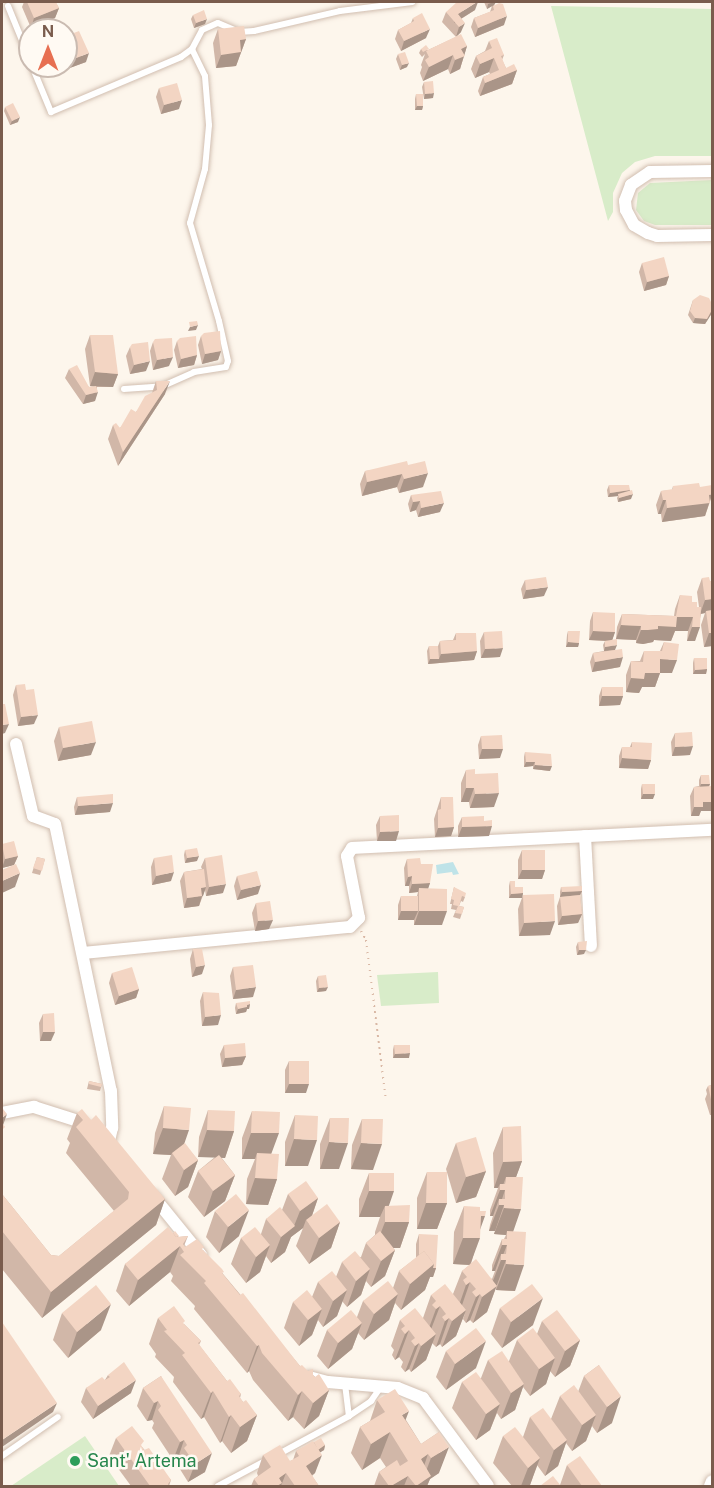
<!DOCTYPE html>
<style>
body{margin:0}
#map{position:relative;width:714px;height:1488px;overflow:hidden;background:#fdf6ec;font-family:"Public Sans",sans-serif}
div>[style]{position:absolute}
.green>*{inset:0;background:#d8ecc9}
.water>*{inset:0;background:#bfe3e8}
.path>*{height:2px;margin-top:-1px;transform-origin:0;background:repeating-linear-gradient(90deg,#d9b8a5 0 1.5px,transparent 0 6px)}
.roads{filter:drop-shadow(0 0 2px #d1beb0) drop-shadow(0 0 2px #d1beb0)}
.lane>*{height:6px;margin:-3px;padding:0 3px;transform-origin:3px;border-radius:3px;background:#fff}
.street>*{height:12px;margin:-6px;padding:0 6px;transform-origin:6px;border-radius:6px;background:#fff}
.wall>*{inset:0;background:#d1b7a8}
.shaded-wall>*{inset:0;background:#aa9588}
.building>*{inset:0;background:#f3d5c3}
.dots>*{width:16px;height:16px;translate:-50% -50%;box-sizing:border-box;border:3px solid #fffaf3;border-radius:50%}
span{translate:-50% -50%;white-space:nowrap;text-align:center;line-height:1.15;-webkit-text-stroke:5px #fffaf3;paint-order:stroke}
.leisure-label{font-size:18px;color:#27864d}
.left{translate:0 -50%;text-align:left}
.frame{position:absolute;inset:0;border:3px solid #7a5c4d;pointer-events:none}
.north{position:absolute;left:18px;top:18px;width:60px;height:60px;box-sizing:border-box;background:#fffaf3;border:2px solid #cabbb1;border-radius:50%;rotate:0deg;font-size:16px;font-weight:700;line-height:24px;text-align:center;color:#7a5c4d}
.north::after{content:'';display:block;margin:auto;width:21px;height:27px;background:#e76f51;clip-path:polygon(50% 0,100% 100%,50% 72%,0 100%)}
</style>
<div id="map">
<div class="green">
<i style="clip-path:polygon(551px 6px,712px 9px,712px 156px,655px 156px,635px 162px,622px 173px,613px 193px,613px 212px,608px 221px)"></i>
<i style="clip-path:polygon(712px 180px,712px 225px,655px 225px,644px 221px,636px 210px,638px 193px,650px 183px)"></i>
<i style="clip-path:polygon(438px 972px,439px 1003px,381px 1006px,377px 975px)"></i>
<i style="clip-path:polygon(85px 1436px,119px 1486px,11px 1486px)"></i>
</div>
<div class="water">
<i style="clip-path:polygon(453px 862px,459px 874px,453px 875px,452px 872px,437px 874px,436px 865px)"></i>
</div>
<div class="path">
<i style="left:361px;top:931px;width:10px;rotate:61deg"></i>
<i style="left:366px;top:940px;width:162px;rotate:82.9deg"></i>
</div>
<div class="roads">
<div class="lane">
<i style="left:8px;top:6px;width:58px;rotate:67.8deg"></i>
<i style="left:32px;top:66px;width:50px;rotate:67.6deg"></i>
<i style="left:51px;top:112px;width:141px;rotate:-22.9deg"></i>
<i style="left:181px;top:57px;width:14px;rotate:-36deg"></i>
<i style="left:192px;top:49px;width:21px;rotate:-62deg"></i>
<i style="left:202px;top:30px;width:17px;rotate:-24deg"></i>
<i style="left:218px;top:23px;width:23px;rotate:23deg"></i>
<i style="left:239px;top:32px;width:15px;rotate:-4deg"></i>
<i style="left:254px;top:31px;width:88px;rotate:-13.1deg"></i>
<i style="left:340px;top:11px;width:73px;rotate:-7.1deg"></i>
<i style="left:124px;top:389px;width:39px;rotate:-4deg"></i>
<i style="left:163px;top:386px;width:34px;rotate:-24deg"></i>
<i style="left:194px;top:372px;width:32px;rotate:-9deg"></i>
<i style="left:226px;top:367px;width:6px;rotate:-72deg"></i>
<i style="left:228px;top:361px;width:41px;rotate:-102.7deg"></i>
<i style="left:219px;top:321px;width:102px;rotate:-106.5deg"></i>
<i style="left:190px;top:223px;width:56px;rotate:-74.5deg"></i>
<i style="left:205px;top:169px;width:44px;rotate:-84.8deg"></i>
<i style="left:209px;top:125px;width:49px;rotate:-94.7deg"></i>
<i style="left:205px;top:76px;width:30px;rotate:-116deg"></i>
<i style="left:345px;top:1384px;width:32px;rotate:83deg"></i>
<i style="left:277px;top:1455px;width:82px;rotate:-28.4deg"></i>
<i style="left:349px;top:1416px;width:27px;rotate:-34deg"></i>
<i style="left:371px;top:1401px;width:16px;rotate:-55deg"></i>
<i style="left:2px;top:1456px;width:68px;rotate:-34.9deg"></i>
<i style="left:218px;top:1486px;width:53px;rotate:-28deg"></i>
</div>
<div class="street">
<i style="left:712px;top:171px;width:62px;rotate:179.1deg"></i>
<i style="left:650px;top:172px;width:23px;rotate:146deg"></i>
<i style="left:631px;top:185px;width:17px;rotate:111deg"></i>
<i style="left:625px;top:201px;width:9px;rotate:84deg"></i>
<i style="left:626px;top:210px;width:17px;rotate:62deg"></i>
<i style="left:634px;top:225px;width:16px;rotate:30deg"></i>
<i style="left:648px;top:233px;width:9px;rotate:18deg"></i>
<i style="left:657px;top:236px;width:55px;rotate:-1deg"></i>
<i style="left:16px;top:744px;width:74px;rotate:76.7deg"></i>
<i style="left:33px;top:816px;width:23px;rotate:20deg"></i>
<i style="left:55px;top:824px;width:273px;rotate:78.2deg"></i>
<i style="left:111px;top:1091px;width:37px;rotate:88deg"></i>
<i style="left:112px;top:1128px;width:13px;rotate:103deg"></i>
<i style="left:585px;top:836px;width:110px;rotate:86.9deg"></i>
<i style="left:83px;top:953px;width:268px;rotate:-5.6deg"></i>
<i style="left:350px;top:927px;width:13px;rotate:-45deg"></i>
<i style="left:359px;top:918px;width:63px;rotate:-101deg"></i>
<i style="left:347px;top:856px;width:9px;rotate:-58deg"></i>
<i style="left:352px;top:848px;width:360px;rotate:-2.9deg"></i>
<i style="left:2px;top:1113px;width:33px;rotate:-11deg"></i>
<i style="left:34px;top:1107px;width:43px;rotate:17.6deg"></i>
<i style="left:75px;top:1120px;width:15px;rotate:32deg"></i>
<i style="left:153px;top:1196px;width:76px;rotate:50.9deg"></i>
<i style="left:309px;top:1377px;width:20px;rotate:15deg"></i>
<i style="left:328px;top:1382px;width:70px;rotate:4.9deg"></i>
<i style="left:398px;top:1388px;width:27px;rotate:22deg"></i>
<i style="left:423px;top:1398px;width:109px;rotate:53.5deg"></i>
<i style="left:710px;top:1486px;width:5px;rotate:-68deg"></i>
</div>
</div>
<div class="wall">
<i style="clip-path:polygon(24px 2px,57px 2px,56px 3px,59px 8px,55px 18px,31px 28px,22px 7px)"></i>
<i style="clip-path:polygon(484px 2px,496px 2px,494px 5px,504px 25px,475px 37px,471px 27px,474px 18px,490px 12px,492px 6px,487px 9px)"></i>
<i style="clip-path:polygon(475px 10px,461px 19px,461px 32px,456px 37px,467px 46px,460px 69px,450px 74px,448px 69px,423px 81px,420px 73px,422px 67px,421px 65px,425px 54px,422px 57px,419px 53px,421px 49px,428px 50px,456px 37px,442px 22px,446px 12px)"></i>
<i style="clip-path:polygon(193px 15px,205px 24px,194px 28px,191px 19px)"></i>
<i style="clip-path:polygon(413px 18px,426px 38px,401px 51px,395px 39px,398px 30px,411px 23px)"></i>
<i style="clip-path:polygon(218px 29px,246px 39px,236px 66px,216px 68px,213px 43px)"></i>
<i style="clip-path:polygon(66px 36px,86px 62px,67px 69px,66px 66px)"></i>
<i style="clip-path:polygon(489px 41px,504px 55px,502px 60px,506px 68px,517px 70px,512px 84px,480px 96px,478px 91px,483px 77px,490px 74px,489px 72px,475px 78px,471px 69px,476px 56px,485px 51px)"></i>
<i style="clip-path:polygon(398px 54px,407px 67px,400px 70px,396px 59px)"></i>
<i style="clip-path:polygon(424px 82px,433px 98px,424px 99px,422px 87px)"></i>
<i style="clip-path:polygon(159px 88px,179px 109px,161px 114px,156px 97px)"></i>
<i style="clip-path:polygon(416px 94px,423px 106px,422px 110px,415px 110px,415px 99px)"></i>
<i style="clip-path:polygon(5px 107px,18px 122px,10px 125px,4px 111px)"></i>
<i style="clip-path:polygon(642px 263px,669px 276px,666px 285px,644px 291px,639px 272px)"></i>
<i style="clip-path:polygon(693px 300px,712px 304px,712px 313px,705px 324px,693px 323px,688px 315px)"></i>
<i style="clip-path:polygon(90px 335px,118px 374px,113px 387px,97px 387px,95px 401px,83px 404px,65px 378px,69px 369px,89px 387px,95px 386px,90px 386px,85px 349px)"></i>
<i style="clip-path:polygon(201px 336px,221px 351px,218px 360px,202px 364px,198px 345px)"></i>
<i style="clip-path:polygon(177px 341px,197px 355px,194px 365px,178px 368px,174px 350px)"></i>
<i style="clip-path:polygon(153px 342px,169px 366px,153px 370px,150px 351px)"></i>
<i style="clip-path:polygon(130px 347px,146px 371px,130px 374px,126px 356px)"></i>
<i style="clip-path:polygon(156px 381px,165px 394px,118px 466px,108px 439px,113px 425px,120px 428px,136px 412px,152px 393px)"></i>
<i style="clip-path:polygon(408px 465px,423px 487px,399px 493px,397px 487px,362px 496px,360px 484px,365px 471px)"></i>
<i style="clip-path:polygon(609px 485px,630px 490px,631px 499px,618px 502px,617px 498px,618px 496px,608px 497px,607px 490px)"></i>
<i style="clip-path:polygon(673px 486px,700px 487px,712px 496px,705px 516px,662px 522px,661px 514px,658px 514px,656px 505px,661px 491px,672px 490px)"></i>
<i style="clip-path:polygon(411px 495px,440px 512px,418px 517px,416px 510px,410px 512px,408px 504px)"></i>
<i style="clip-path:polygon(702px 578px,710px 581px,712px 581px,712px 646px,704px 647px,701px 625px,705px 613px,701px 614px,695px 641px,687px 641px,688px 631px,675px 631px,671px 641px,654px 640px,653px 642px,643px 644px,636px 643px,636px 640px,616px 639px,617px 627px,622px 614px,674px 616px,675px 609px,680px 595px,692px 602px,697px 607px,699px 607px,697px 592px)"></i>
<i style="clip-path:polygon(525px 580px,544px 596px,523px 599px,521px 589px)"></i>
<i style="clip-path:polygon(593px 612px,615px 632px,612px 640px,620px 667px,592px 672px,590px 662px,593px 653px,604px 651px,603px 645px,605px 641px,589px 640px,590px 621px)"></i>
<i style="clip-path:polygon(568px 631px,579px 643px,578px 647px,566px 647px,567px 635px)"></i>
<i style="clip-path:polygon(484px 632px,500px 657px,481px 658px,480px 641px)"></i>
<i style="clip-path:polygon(456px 633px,477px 651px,474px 660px,428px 664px,427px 651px,429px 646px,438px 646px,440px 641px,453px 640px)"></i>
<i style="clip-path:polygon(664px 642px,672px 673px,660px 673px,655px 687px,642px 687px,639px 693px,626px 692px,626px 675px,631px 661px,640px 661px,644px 651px,660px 651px)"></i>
<i style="clip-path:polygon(694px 658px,707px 669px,706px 674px,693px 674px,693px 663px)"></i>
<i style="clip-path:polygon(16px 685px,26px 690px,34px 724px,18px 726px,13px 695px)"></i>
<i style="clip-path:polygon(602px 687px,623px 696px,620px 705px,599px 706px,599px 696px)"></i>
<i style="clip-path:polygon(59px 727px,91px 755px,58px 761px,54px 741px)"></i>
<i style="clip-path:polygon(675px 733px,690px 755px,672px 756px,671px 742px)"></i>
<i style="clip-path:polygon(481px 736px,500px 758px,479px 759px,478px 745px)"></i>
<i style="clip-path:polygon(632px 742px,651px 760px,648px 769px,619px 768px,619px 756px,622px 747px,630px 747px)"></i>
<i style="clip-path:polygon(525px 752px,550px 771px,533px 769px,533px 766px,524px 767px,524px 757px)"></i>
<i style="clip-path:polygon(466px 770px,475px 774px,494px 807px,470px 808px,469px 802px,461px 802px,461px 783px)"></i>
<i style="clip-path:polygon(701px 775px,710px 784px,699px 816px,691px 816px,690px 796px,694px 787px,699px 786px,699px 780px)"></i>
<i style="clip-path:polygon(642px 784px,653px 799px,641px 799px,641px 789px)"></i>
<i style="clip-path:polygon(77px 797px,110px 812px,75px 815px,74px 807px)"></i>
<i style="clip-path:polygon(441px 797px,454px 827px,451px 836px,435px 837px,434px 819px)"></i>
<i style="clip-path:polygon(380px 816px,396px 841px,377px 841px,376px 825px)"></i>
<i style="clip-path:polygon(462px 817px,484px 821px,489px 836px,458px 837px,458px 826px)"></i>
<i style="clip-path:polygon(2px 844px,18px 856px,14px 865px,2px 868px)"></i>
<i style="clip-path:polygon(185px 850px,197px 861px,185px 863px,184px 855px)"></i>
<i style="clip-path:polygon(522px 850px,545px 870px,542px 879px,518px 879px,518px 860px)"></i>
<i style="clip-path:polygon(37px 857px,45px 859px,40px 875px,32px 873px)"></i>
<i style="clip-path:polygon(154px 858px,171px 881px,152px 885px,151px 867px)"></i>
<i style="clip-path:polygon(205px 858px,223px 893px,206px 896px,205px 890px,199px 906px,184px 908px,180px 881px,184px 872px,202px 869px,201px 867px)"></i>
<i style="clip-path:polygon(407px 859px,421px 864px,430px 883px,428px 888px,442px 925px,414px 925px,414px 920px,398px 920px,398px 905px,401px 896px,417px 896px,418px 892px,409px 893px,409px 886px,405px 886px,404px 868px)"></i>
<i style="clip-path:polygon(237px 876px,258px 894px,237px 900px,234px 886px)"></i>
<i style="clip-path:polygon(510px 881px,515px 887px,523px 893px,522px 898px,509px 898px,509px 886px)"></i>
<i style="clip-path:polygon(454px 887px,465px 897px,463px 902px,461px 901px,459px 906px,464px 907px,460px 919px,453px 917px,456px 910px,451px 909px,452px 904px,450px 904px)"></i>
<i style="clip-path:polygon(561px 887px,582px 891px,580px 895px,582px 914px,578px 923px,558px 925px,557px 906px,560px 897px,560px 892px)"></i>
<i style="clip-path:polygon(523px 895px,550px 935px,519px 936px,518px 909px)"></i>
<i style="clip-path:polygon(256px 903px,269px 929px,255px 931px,252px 913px)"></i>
<i style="clip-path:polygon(578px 942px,584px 954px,577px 955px,576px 947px)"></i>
<i style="clip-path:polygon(193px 949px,202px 974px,192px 977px,190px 959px)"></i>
<i style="clip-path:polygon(233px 967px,253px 997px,233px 999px,230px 976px)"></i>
<i style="clip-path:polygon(112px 973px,139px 989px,136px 998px,115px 1005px,109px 983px)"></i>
<i style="clip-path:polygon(318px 976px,326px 991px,317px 992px,316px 981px)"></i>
<i style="clip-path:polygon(203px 992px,218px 1025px,202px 1026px,200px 1001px)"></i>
<i style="clip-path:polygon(236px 1003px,250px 1004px,249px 1009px,247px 1009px,246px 1012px,236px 1014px,235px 1008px)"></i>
<i style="clip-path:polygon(43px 1014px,51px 1041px,40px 1041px,39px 1023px)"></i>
<i style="clip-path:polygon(224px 1045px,246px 1056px,242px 1065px,222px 1067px,220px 1054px)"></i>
<i style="clip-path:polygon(394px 1045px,409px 1058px,393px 1058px,393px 1050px)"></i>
<i style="clip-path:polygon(289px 1061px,306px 1093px,285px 1093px,285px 1070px)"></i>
<i style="clip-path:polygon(89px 1081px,102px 1084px,100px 1091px,87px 1089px)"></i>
<i style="clip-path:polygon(712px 1085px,712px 1115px,710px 1115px,705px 1099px,707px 1094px,706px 1090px,708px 1086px)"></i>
<i style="clip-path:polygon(164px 1106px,184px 1144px,198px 1160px,188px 1187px,175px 1196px,162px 1179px,171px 1155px,153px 1154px,155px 1133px)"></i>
<i style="clip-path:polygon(208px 1110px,234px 1131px,225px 1158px,221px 1157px,235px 1175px,225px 1201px,204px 1217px,188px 1197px,198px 1171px,215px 1157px,198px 1157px,199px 1137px)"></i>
<i style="clip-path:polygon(252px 1111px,271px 1154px,277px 1179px,268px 1205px,246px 1204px,247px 1179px,255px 1159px,242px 1159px,242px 1138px)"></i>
<i style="clip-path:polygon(77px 1113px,165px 1199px,156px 1225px,42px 1318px,2px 1269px,2px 1194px,51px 1255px,59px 1256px,114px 1211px,66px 1153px,70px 1143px,67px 1139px)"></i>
<i style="clip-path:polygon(295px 1115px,308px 1166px,285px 1166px,285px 1142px)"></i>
<i style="clip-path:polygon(330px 1118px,339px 1169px,320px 1169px,320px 1144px)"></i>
<i style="clip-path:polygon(362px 1119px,373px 1170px,351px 1169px,352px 1145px)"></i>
<i style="clip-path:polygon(503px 1127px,522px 1161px,516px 1177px,513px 1231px,515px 1291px,496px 1290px,496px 1288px,487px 1312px,473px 1323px,470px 1320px,466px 1323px,463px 1319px,465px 1313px,456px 1336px,442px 1347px,440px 1344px,436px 1347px,432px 1343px,426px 1360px,411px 1372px,409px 1369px,405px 1372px,401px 1367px,403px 1362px,399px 1357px,395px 1360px,392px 1355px,394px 1350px,391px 1346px,400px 1320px,423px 1318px,431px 1295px,453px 1294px,462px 1271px,470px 1265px,453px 1264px,454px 1232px,464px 1206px,480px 1231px,471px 1264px,492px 1279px,495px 1271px,492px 1271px,492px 1265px,502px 1239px,504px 1239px,506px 1235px,494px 1234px,495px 1231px,489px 1231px,490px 1225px,493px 1216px,490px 1216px,490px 1210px,498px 1188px,494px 1188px,493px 1153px)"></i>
<i style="clip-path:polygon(456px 1143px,486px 1171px,476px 1197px,456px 1203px,446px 1169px)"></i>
<i style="clip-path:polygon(427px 1172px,447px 1203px,437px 1229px,417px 1229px,417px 1198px)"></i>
<i style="clip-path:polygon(369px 1173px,389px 1206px,409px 1222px,400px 1248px,393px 1248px,395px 1250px,385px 1276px,371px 1287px,366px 1281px,361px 1295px,347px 1307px,342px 1301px,337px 1316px,323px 1327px,318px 1320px,312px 1335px,299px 1346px,284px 1328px,293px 1302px,312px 1297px,318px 1282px,336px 1277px,342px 1262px,361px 1257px,366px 1243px,375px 1235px,375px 1232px,380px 1217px,359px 1217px,359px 1199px)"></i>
<i style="clip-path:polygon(288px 1194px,318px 1198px,312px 1216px,340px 1222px,331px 1248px,309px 1264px,296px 1246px,303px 1228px,291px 1237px,285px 1252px,271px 1263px,266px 1256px,260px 1272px,246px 1283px,231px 1264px,241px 1238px,261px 1234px,266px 1219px,282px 1210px)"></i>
<i style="clip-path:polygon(215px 1211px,239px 1236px,219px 1253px,206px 1237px)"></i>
<i style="clip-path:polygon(173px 1233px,179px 1237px,188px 1236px,184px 1246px,185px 1247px,203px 1250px,300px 1366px,313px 1375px,329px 1390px,319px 1416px,304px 1429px,293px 1417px,288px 1421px,253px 1380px,249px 1371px,247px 1373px,194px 1309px,195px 1306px,171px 1281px,173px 1276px,170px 1272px,129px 1306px,116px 1291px,125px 1264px)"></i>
<i style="clip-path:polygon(419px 1234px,436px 1268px,433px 1277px,430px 1277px,425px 1290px,401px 1310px,395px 1303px,389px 1320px,364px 1340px,358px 1333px,352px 1349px,328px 1369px,317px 1356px,327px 1330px,357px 1317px,363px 1301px,393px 1288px,399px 1271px,416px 1258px,416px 1244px)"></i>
<i style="clip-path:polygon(500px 1308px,533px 1325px,502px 1348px,491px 1334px)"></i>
<i style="clip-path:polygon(62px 1313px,101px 1330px,68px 1358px,53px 1340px)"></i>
<i style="clip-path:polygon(158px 1318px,184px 1324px,201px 1341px,199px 1345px,227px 1381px,241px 1394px,240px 1398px,243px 1402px,257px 1415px,247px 1441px,231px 1453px,222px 1441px,220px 1443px,204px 1417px,201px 1419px,173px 1382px,174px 1377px,155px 1357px,156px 1354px,149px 1344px)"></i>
<i style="clip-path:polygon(542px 1321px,580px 1340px,570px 1366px,555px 1377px,550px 1371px,546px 1384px,530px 1396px,523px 1387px,515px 1410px,501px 1419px,497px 1413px,490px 1430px,476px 1440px,452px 1408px,462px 1382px,481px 1378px,488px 1360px,509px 1361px,517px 1340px,537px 1334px)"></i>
<i style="clip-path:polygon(446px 1351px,476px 1368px,446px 1390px,436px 1377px)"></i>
<i style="clip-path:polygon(599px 1365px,612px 1423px,597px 1433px,592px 1426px,586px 1441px,572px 1451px,566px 1443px,558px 1466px,545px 1476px,537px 1465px,530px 1485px,528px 1486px,512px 1486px,493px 1463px,503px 1436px,523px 1437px,530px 1417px,551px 1419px,560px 1396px,578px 1392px,584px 1376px)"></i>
<i style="clip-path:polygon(108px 1375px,131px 1393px,93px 1419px,81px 1402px,86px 1388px,105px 1380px)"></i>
<i style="clip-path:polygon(161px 1376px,205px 1472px,188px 1482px,178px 1466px,180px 1461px,178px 1458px,173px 1460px,152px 1428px,154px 1423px,152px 1420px,147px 1421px,137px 1406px,143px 1388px)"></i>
<i style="clip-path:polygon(377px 1400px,406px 1420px,421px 1444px,439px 1432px,439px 1473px,430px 1479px,427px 1486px,374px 1486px,379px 1472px,386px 1467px,380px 1458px,362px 1470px,351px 1453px,360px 1427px,370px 1421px)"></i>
<i style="clip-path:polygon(116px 1438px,142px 1447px,171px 1480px,169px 1486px,131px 1486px,109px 1456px)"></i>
<i style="clip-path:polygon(314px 1442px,325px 1445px,324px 1450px,320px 1452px,315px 1473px,312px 1476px,319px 1486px,251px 1486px,254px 1479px,258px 1476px,257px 1473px,263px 1455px,290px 1461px,293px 1460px,296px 1451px)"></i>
<i style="clip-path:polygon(567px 1465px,602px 1486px,540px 1486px,560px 1485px)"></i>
</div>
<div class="shaded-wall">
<i style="clip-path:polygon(477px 2px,478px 2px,475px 10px,454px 23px,458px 14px)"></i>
<i style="clip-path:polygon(494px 2px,496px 2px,494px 5px,487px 9px,488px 4px)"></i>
<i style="clip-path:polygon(59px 8px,55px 18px,31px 28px,34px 18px)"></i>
<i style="clip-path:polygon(507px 16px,504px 25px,475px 37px,478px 28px)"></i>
<i style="clip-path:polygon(207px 19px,205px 24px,194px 28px,196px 23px)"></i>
<i style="clip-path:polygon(465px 23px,461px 32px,456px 37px,459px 27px)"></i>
<i style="clip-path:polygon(430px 29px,426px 38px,401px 51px,404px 41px)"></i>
<i style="clip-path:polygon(246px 39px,236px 66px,216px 68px,221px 55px,240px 40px)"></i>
<i style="clip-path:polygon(467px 46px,460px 69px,450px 74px,455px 60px,461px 49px)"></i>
<i style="clip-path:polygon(89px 53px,86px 62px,67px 69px,71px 60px)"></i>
<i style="clip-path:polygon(453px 55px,448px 69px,423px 81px,429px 67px)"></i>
<i style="clip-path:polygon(494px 58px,489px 72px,475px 78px,480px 64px)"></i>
<i style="clip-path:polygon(409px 63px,407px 67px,400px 70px,402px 65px)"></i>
<i style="clip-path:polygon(517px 70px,512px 84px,480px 96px,485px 83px)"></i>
<i style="clip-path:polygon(434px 93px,433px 98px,424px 99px,425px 94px)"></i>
<i style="clip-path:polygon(182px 100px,179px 109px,161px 114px,164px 105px)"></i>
<i style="clip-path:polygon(417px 106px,423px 106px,422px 110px,415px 110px)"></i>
<i style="clip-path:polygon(20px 117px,18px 122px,10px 125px,12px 121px)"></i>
<i style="clip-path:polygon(669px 276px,666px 285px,644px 291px,647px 282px)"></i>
<i style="clip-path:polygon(712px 310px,712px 313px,705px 324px,693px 323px,695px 318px)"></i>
<i style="clip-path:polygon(198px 325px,196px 330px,188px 331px,190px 327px)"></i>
<i style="clip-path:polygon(221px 351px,218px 360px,202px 364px,205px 354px)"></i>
<i style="clip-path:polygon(197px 355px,194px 365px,178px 368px,181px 359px)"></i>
<i style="clip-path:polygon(173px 357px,169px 366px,153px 370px,157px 360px)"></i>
<i style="clip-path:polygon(150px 361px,146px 371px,130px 374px,134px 365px)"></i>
<i style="clip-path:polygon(95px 372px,118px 374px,113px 387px,90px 386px)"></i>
<i style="clip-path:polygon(170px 381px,165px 394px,118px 466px,123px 452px)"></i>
<i style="clip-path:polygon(98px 392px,95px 401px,83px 404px,86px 395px)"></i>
<i style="clip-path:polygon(428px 473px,423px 487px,399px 493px,404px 479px)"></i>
<i style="clip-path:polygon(402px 474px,397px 487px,362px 496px,367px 482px)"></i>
<i style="clip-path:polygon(630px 490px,628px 494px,618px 494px,618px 496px,608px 497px,610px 493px)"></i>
<i style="clip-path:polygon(633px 494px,631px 499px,618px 502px,619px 498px)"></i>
<i style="clip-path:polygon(712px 494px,705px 516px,662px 522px,667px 508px)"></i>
<i style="clip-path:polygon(663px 500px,666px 500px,661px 514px,658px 514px)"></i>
<i style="clip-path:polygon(420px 501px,416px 510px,410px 512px,413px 502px)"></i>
<i style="clip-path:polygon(444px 503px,440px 512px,418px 517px,421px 508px)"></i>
<i style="clip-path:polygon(548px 587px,544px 596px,523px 599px,526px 590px)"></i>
<i style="clip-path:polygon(712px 599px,712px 612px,706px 611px,705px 613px,700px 614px,705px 600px)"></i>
<i style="clip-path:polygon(677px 617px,693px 617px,688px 631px,675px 631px,671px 641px,654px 640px,653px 642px,643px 644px,636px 643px,641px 630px,658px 626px)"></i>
<i style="clip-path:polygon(621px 625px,641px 626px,636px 640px,616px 639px)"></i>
<i style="clip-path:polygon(692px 627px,700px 627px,695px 641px,687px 641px)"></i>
<i style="clip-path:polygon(593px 631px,615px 632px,612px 641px,589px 640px)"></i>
<i style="clip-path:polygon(709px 633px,712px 633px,712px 646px,704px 647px)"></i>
<i style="clip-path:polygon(568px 642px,579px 643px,578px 647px,566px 647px)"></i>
<i style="clip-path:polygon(617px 645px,615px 650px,604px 651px,605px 647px)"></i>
<i style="clip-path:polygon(503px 648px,500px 657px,481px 658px,485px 649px)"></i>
<i style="clip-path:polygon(477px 651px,474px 660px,428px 664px,430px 659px,439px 659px,441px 654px)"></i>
<i style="clip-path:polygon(623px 657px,620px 667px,592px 672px,595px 662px)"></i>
<i style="clip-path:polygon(660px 659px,677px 660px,672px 673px,655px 673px)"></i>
<i style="clip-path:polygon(707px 669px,706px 674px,693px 674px,695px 670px)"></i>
<i style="clip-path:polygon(645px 673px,660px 673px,655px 687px,642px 687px,639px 693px,626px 692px,631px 678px)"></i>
<i style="clip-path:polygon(602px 696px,623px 696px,620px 705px,599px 706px)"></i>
<i style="clip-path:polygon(38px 715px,34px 724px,18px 726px,21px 717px)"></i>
<i style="clip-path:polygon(9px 724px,5px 733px,2px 734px,2px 725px)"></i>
<i style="clip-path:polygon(96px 742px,91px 755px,58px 761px,63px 748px)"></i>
<i style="clip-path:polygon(693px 746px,690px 755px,672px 756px,675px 747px)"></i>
<i style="clip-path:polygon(482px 749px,503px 749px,500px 758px,479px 759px)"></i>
<i style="clip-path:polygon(622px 758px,651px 760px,648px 769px,619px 768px)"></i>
<i style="clip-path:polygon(526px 762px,535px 762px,533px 766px,524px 767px)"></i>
<i style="clip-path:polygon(535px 765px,552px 766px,550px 771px,533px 769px)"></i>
<i style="clip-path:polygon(701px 784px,710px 784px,708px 788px,699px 789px)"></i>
<i style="clip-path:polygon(466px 788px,474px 788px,469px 802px,461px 802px)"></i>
<i style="clip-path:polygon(499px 793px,494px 807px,470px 808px,475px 794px)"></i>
<i style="clip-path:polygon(643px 794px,655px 794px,653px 799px,641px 799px)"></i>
<i style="clip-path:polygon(703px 802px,712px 802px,712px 811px,701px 811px,699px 816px,691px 816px,694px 807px)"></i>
<i style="clip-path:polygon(113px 803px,110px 812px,75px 815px,78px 806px)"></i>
<i style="clip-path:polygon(492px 826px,489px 836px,458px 837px,462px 827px)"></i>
<i style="clip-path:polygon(454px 827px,451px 836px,435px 837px,438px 828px)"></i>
<i style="clip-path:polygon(399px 831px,396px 841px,377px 841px,380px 832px)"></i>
<i style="clip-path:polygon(18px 856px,14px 865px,2px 868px,5px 859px)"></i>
<i style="clip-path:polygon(199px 856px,197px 861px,185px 863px,187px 858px)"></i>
<i style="clip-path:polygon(522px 870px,545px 870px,542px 879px,518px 879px)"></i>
<i style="clip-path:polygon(174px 872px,171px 881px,152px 885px,156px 876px)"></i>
<i style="clip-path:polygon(20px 873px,15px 887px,2px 893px,2px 881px)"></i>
<i style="clip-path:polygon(412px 876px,409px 886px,405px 886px,408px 877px)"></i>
<i style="clip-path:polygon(430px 883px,427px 892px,419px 888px,418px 892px,409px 893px,412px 884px)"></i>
<i style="clip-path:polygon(226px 884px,223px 893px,206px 896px,209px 887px)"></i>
<i style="clip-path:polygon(261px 885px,258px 894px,237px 900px,241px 890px)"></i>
<i style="clip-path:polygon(206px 887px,203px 896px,198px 897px,201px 888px)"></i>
<i style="clip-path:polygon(582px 891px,580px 895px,560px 897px,562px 892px)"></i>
<i style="clip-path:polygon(523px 893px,522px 898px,509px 898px,511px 894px)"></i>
<i style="clip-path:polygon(202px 896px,199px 906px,184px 908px,187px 898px)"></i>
<i style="clip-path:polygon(401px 911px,418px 911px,414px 920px,398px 920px)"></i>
<i style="clip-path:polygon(419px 911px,447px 911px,442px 925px,414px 925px)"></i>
<i style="clip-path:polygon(582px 914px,578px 923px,558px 925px,562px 916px)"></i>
<i style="clip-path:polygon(273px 920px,269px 929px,255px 931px,258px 921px)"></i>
<i style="clip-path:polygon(555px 921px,550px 935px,519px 936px,524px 923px)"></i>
<i style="clip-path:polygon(579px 950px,586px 950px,584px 954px,577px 955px)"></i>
<i style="clip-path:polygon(205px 965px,202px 974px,192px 977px,196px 967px)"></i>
<i style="clip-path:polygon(256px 987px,253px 997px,233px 999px,236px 990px)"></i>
<i style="clip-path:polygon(328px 987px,326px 991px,317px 992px,319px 988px)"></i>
<i style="clip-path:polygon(139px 989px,136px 998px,115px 1005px,119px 996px)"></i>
<i style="clip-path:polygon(250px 1004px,249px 1009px,247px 1009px,246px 1012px,236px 1014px,238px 1009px)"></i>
<i style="clip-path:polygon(221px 1015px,218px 1025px,202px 1026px,205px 1017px)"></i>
<i style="clip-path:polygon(43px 1032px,55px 1032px,51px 1041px,40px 1041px)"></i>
<i style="clip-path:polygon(410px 1053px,409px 1058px,393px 1058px,395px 1054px)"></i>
<i style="clip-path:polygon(246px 1056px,242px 1065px,222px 1067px,225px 1058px)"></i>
<i style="clip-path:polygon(289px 1084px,309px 1084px,306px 1093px,285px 1093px)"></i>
<i style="clip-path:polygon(7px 1114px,2px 1128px,2px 1118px)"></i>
<i style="clip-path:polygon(163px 1128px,189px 1130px,180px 1156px,172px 1153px,171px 1155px,153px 1154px)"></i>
<i style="clip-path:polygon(207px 1130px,234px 1131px,225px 1158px,198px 1157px)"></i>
<i style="clip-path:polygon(251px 1133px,279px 1133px,269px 1160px,257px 1153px,255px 1159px,242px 1159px)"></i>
<i style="clip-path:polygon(294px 1139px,317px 1140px,308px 1166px,285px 1166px)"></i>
<i style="clip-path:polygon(329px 1142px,348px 1143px,339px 1169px,320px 1169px)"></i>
<i style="clip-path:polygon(361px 1143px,382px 1144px,373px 1170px,351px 1169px)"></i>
<i style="clip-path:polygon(198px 1160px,188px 1187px,175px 1196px,184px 1170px)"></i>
<i style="clip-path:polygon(522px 1161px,512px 1188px,505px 1184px,506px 1177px,502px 1188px,500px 1184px,498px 1188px,494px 1188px,503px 1162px)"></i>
<i style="clip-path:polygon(486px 1171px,476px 1197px,456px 1203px,466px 1177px)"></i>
<i style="clip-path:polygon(235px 1175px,225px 1201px,204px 1217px,213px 1191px)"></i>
<i style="clip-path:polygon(255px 1178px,277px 1179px,268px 1205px,246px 1204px)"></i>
<i style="clip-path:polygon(500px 1190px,505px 1190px,500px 1205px,504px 1205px,495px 1231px,489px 1231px,499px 1205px,499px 1199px,493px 1216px,490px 1216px)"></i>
<i style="clip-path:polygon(369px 1191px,394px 1191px,385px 1217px,385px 1206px,380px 1217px,359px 1217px)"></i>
<i style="clip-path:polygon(318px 1198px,309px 1224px,306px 1220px,303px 1228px,291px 1237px,285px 1252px,271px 1263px,281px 1237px,294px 1226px,300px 1211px)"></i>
<i style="clip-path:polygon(165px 1199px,156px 1225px,42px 1318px,51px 1292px)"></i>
<i style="clip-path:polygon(426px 1203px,447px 1203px,437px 1229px,417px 1229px)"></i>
<i style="clip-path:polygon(504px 1208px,521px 1209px,512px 1235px,507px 1231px,506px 1235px,494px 1234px)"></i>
<i style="clip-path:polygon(249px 1210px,239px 1236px,219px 1253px,228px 1227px)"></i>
<i style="clip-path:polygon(481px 1216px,485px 1216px,477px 1238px,480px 1238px,470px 1265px,453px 1264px,463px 1238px)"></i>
<i style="clip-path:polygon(340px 1222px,331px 1248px,309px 1264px,319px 1238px)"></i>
<i style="clip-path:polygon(385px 1222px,409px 1222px,400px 1248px,375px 1248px)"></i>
<i style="clip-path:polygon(270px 1245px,260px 1272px,246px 1283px,256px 1257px)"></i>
<i style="clip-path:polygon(502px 1245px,507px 1245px,501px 1260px,506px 1260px,487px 1312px,473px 1323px,482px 1297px,491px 1286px,501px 1260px,501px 1254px,495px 1271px,492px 1271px)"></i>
<i style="clip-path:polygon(180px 1246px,170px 1272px,129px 1306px,138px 1280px)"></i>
<i style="clip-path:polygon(395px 1250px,385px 1276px,371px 1287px,381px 1261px)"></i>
<i style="clip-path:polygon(434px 1264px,436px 1268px,433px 1277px,430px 1277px,425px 1290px,401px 1310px,410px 1284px)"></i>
<i style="clip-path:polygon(506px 1264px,524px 1265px,515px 1291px,496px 1290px)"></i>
<i style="clip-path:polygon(370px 1269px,361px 1295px,347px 1307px,356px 1281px)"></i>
<i style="clip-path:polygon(470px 1282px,461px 1308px,457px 1311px,466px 1285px)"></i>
<i style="clip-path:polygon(347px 1290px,337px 1316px,323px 1327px,333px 1301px)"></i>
<i style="clip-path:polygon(398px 1294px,389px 1320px,364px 1340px,374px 1314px)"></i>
<i style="clip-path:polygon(480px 1294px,470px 1320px,466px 1323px,476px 1297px)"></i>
<i style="clip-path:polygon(543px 1298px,533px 1325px,502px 1348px,511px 1322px)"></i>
<i style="clip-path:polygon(111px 1304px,101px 1330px,68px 1358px,77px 1332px)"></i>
<i style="clip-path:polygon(440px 1306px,430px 1332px,426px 1336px,436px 1309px)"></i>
<i style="clip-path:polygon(322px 1309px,312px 1335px,299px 1346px,308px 1320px)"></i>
<i style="clip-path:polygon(466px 1310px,456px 1336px,442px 1347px,452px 1321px)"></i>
<i style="clip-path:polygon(449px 1318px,440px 1344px,436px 1347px,445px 1321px)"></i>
<i style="clip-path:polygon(362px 1323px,352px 1349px,328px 1369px,338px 1343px)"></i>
<i style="clip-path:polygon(409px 1330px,399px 1357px,395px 1360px,405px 1334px)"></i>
<i style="clip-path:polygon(436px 1334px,426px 1360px,411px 1372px,421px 1346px)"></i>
<i style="clip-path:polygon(580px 1340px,570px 1366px,555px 1377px,565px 1351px)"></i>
<i style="clip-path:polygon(486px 1341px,476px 1368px,446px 1390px,455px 1364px)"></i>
<i style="clip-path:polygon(419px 1343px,409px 1369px,405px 1372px,415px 1346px)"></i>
<i style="clip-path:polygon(259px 1345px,249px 1371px,247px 1373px,257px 1346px)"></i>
<i style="clip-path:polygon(555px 1358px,546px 1384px,530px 1396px,539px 1369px)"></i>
<i style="clip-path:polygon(136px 1380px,131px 1393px,93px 1419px,98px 1406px)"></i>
<i style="clip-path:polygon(524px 1384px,515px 1410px,501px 1419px,511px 1393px)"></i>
<i style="clip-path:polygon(329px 1390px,319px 1416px,304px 1429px,313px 1403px)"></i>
<i style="clip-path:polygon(213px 1391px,204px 1417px,201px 1419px,211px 1393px)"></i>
<i style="clip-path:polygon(302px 1391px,293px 1417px,288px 1421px,298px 1395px)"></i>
<i style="clip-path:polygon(621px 1396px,612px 1423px,597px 1433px,607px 1407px)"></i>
<i style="clip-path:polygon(158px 1401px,152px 1420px,147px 1421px,154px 1403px)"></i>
<i style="clip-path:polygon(57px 1403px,53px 1412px,2px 1447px,2px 1440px)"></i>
<i style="clip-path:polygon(500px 1404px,490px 1430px,476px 1440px,486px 1414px)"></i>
<i style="clip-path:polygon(409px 1411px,399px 1437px,402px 1415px)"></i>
<i style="clip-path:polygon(231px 1415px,222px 1441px,220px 1443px,229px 1417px)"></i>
<i style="clip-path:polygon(257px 1415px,247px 1441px,231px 1453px,240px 1427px)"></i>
<i style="clip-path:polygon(596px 1415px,586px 1441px,572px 1451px,582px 1425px)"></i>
<i style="clip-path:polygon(390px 1432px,380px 1458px,362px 1470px,371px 1444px)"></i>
<i style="clip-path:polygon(184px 1440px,178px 1458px,173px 1460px,180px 1442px)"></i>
<i style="clip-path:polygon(567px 1440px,558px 1466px,545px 1476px,554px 1450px)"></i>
<i style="clip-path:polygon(325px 1445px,324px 1450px,316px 1455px,317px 1450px)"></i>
<i style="clip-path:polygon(449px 1447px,439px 1473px,430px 1479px,427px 1486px,416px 1486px,422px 1482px,431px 1458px)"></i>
<i style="clip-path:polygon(212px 1453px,205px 1472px,188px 1482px,195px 1464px)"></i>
<i style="clip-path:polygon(428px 1454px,419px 1481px,421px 1459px)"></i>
<i style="clip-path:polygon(322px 1455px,315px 1473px,299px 1484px,306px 1466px)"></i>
<i style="clip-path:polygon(540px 1458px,530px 1485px,528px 1486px,521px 1486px,528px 1468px)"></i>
<i style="clip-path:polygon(286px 1473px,281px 1486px,276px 1486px,279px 1478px)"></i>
<i style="clip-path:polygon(408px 1476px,404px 1486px,391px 1486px)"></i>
</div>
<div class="building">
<i style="clip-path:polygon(27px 2px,56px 2px,59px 8px,34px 18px)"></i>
<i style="clip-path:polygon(457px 2px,477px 2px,458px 14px,465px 23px,459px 27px,446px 12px)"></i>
<i style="clip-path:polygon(499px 3px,503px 4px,507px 16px,478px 28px,474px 18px,494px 10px,493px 6px)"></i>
<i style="clip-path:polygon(204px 10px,207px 19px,196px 23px,193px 15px)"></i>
<i style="clip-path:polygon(422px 13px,430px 29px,404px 41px,398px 30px,414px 21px,413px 18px)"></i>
<i style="clip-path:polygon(244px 26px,246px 39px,240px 40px,241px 52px,221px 55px,218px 29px)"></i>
<i style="clip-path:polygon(79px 31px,89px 53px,71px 60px,66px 48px,66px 36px)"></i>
<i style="clip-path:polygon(461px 34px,467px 46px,461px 49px,465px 56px,455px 60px,453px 55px,429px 67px,425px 60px,429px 57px,426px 51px)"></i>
<i style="clip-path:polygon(497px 38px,504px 55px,501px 56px,506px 68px,514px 64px,517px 70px,485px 83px,483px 77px,499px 70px,494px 58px,480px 64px,476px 56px,492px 48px,489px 41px)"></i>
<i style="clip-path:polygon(426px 45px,429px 49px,423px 52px,421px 49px)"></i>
<i style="clip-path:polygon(405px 52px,409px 63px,402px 65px,398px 54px)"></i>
<i style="clip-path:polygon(433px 81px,434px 93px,425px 94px,424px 82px)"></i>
<i style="clip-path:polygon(177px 83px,182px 100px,164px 105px,159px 88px)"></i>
<i style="clip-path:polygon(416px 94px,423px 94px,423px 106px,417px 106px)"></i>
<i style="clip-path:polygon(13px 103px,20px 117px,12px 121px,5px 107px)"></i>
<i style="clip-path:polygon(664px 257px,669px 276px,647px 282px,642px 263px)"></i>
<i style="clip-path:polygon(700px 295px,709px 298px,712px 304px,712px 310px,707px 319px,695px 318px,690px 311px,693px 300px)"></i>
<i style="clip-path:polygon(197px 321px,198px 325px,190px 327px,189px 322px)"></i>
<i style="clip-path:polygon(220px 331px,221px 351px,205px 354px,201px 336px,204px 333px)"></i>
<i style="clip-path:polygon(90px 335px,113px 335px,118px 374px,95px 372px)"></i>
<i style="clip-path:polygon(196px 336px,197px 355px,181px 359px,177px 341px,180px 338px)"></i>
<i style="clip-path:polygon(172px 338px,173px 357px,157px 360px,153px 342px,155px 339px)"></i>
<i style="clip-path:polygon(148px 342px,150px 361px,134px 365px,130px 347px,132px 344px)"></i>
<i style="clip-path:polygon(77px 365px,89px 387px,96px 386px,98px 392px,86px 395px,69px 369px)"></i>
<i style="clip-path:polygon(156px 381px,170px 381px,123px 452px,113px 425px,116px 423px,120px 428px,131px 409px,136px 412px,145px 396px,157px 390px)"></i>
<i style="clip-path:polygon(407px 461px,408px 465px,425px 461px,428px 473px,404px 479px,402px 474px,367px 482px,365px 471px)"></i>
<i style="clip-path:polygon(699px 483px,700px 487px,712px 485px,712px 494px,709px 495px,710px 503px,667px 508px,666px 500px,663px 500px,661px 491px,673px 489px,673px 486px)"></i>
<i style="clip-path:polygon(609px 485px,629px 485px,630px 490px,610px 493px)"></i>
<i style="clip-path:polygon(632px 490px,633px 494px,619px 498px,618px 494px)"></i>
<i style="clip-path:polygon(441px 491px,444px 503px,421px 508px,420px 501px,413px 502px,411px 495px)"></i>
<i style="clip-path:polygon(546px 577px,548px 587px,526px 590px,525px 580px)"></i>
<i style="clip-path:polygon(709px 577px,710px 581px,712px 581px,712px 599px,705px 600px,702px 578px)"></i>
<i style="clip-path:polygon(680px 595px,692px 596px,692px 602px,697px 602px,697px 607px,701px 607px,700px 627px,692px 627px,693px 617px,677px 617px,676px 627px,658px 626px,658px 629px,648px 630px,641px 630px,641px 626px,621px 625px,622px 614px,676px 616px)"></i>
<i style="clip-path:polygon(712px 610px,712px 633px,709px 633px,706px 611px)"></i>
<i style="clip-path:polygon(593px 612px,615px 613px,615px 632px,593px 631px)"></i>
<i style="clip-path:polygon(502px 631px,503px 648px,485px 649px,484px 632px)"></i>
<i style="clip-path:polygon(568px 631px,580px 631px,579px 643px,568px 642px)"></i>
<i style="clip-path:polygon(456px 633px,476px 633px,477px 651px,441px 654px,440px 641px,456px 640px)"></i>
<i style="clip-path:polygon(617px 639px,617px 645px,605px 647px,605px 641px)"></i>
<i style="clip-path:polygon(664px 642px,679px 644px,677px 660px,660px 659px,660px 673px,645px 673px,644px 679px,631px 678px,631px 661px,643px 662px,644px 651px,662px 651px)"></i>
<i style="clip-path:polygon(429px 646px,438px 646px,439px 659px,430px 659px)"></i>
<i style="clip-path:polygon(622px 649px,623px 657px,595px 662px,593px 653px)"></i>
<i style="clip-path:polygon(694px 658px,707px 658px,707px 669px,695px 670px)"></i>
<i style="clip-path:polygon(25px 684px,26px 690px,34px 689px,38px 715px,21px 717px,16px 685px)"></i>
<i style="clip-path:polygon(602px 687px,623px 687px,623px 696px,602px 696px)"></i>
<i style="clip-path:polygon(2px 704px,5px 704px,9px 724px,2px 725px)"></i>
<i style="clip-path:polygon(92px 721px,96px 742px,63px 748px,59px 727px)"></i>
<i style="clip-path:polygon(692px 732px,693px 746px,675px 747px,675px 733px)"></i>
<i style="clip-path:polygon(502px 735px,503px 749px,482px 749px,481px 736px)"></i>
<i style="clip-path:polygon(632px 742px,652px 743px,651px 760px,622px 758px,622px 747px,632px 747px)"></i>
<i style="clip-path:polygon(525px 752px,551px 754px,552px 766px,535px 765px,535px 762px,526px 762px)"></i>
<i style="clip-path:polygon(475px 769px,475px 774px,498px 773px,499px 793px,475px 794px,474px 788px,466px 788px,466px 770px)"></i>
<i style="clip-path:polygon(701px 775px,709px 775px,710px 784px,701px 784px)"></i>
<i style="clip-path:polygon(642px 784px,655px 784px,655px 794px,643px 794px)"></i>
<i style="clip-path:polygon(712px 786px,712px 802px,703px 802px,703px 807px,694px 807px,694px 787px)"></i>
<i style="clip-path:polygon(113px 794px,113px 803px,78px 806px,77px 797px)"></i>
<i style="clip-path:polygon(441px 797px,453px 797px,454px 827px,438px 828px,438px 810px,441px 809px)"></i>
<i style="clip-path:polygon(399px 815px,399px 831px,380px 832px,380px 816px)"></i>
<i style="clip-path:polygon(484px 816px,484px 821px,492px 820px,492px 826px,462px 827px,462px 817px)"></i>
<i style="clip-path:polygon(14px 841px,18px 856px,5px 859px,2px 844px)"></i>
<i style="clip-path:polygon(197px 848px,199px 856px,187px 858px,185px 850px)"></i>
<i style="clip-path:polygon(522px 850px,545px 850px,545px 870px,522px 870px)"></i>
<i style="clip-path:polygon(172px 855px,174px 872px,156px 876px,154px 858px)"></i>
<i style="clip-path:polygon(222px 855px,226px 884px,209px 887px,205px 858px)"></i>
<i style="clip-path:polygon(37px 857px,45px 859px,42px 871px,33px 868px)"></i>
<i style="clip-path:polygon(420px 858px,421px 864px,433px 864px,430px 883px,412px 884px,412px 876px,408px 877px,407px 859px)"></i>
<i style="clip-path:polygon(16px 864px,20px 873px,2px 881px,2px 870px)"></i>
<i style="clip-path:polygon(204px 869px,206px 887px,201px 888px,202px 896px,187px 898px,184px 872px)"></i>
<i style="clip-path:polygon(257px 871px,261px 885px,241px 890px,237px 876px)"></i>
<i style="clip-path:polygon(510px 881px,515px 881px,515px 887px,523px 887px,523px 893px,511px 894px)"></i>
<i style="clip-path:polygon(582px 886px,582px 891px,562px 892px,561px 887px)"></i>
<i style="clip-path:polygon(454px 887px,466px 893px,465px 897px,462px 896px,459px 906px,464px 907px,462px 914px,455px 913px,458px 906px,453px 905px,454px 900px,451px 899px)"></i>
<i style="clip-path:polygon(419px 888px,447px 889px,447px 911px,419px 911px)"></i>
<i style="clip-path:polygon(554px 894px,555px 921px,524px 923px,523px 895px)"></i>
<i style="clip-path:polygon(580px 895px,582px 914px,562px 916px,560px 897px)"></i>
<i style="clip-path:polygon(401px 896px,418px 896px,418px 911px,401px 911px)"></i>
<i style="clip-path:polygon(270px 901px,273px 920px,258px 921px,256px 903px)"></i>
<i style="clip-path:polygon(587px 941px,586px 950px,579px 950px,578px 942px)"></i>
<i style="clip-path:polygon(193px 949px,202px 949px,205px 965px,196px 967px)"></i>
<i style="clip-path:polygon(253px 965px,256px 987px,236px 990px,233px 967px)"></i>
<i style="clip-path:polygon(132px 967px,139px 989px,119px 996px,112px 973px)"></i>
<i style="clip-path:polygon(326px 975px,328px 987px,319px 988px,318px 976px)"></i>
<i style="clip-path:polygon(203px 992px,219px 993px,221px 1015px,205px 1017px)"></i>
<i style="clip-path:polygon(250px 1001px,250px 1004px,247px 1005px,247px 1007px,238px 1009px,236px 1003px)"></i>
<i style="clip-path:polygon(54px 1013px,55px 1032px,43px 1032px,43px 1014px)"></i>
<i style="clip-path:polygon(245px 1043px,246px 1056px,225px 1058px,224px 1045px)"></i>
<i style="clip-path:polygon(394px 1045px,410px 1045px,410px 1053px,395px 1054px)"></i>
<i style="clip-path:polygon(289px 1061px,309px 1061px,309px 1084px,289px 1084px)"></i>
<i style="clip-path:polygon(89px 1081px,102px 1084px,101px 1087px,89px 1084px)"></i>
<i style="clip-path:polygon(712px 1085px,712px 1090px,709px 1090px,708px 1086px)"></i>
<i style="clip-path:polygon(709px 1090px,712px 1090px,712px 1104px)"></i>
<i style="clip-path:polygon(164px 1106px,191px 1108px,189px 1130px,163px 1128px)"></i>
<i style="clip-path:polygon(3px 1109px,7px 1114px,2px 1118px,2px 1110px)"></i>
<i style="clip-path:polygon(82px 1109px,91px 1120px,96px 1115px,165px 1199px,51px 1292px,2px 1231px,2px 1194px,51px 1255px,59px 1256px,128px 1199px,129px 1192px,76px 1127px,83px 1120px,77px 1113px)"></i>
<i style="clip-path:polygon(208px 1110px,235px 1111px,234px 1131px,207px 1130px)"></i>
<i style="clip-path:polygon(252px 1111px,280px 1112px,279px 1133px,251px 1133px)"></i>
<i style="clip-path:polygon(295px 1115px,318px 1116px,317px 1140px,294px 1139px)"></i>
<i style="clip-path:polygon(330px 1118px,349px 1118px,348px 1143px,329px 1142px)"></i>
<i style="clip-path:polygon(362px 1119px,383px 1119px,382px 1144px,361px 1143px)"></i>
<i style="clip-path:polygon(2px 1123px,5px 1127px,2px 1130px)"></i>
<i style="clip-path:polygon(521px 1126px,522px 1161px,503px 1162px,503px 1127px)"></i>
<i style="clip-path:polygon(476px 1137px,486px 1171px,466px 1177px,456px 1143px)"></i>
<i style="clip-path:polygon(185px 1143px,198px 1160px,184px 1170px,172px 1153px)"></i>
<i style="clip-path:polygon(257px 1153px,279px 1154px,277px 1179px,255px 1178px)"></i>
<i style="clip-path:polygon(219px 1155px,235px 1175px,213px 1191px,198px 1171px)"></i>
<i style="clip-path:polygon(427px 1172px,447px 1172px,447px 1203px,426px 1203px)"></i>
<i style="clip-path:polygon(369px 1173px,394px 1173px,394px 1191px,369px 1191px)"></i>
<i style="clip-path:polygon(506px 1177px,523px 1177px,521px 1209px,504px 1208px,504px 1205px,499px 1205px,499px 1199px,505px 1199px,505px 1190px,500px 1190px,500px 1184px,505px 1184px)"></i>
<i style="clip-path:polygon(306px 1181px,318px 1198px,300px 1211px,288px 1194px)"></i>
<i style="clip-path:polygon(236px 1194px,249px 1210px,228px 1227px,215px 1211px)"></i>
<i style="clip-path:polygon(327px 1204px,340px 1222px,319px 1238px,306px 1220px)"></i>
<i style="clip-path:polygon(410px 1205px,409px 1222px,385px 1222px,385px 1206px)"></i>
<i style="clip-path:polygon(464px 1206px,480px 1207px,480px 1211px,486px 1211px,485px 1216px,481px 1216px,480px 1238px,463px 1238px)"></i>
<i style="clip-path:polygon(280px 1207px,295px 1226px,281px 1237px,266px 1219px)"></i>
<i style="clip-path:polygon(168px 1227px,176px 1237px,188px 1236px,183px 1244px,185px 1247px,197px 1239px,204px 1247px,202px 1249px,222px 1269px,224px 1272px,222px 1273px,240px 1295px,243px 1293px,300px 1366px,302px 1365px,308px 1371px,313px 1369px,313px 1375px,315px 1377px,319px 1374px,329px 1390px,313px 1403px,302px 1391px,298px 1395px,262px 1353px,259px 1345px,257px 1346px,204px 1283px,206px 1281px,180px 1255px,184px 1252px,180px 1246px,138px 1280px,125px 1264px)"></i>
<i style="clip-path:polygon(255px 1227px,270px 1245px,256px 1257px,241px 1238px)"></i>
<i style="clip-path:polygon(175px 1231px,179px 1236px,176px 1237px,173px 1233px)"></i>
<i style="clip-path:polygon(380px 1231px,395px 1250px,381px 1261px,366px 1243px)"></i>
<i style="clip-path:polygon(507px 1231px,526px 1232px,524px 1265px,506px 1264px,506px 1260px,501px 1260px,501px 1254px,506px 1254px,507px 1245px,502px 1245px,502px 1239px,507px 1239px)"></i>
<i style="clip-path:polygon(419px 1234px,438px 1235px,436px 1268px,433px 1268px,434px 1264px,424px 1251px,419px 1255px)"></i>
<i style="clip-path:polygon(355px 1251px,370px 1269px,356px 1281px,342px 1262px)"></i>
<i style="clip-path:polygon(424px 1251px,434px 1264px,410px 1284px,399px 1271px)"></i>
<i style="clip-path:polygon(476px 1259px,497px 1286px,482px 1297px,480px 1294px,476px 1297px,472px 1292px,476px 1289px,470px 1282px,466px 1285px,463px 1280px,467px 1277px,462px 1271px)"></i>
<i style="clip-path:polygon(332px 1271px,347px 1290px,333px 1301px,318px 1282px)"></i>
<i style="clip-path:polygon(388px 1281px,398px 1294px,374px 1314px,363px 1301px)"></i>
<i style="clip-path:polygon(445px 1284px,466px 1310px,452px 1321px,449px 1318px,445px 1321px,442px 1317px,446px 1314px,440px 1306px,436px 1309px,432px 1305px,436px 1301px,431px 1295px)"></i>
<i style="clip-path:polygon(532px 1284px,543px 1298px,511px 1322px,500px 1308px)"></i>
<i style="clip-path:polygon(96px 1285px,111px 1304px,77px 1332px,62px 1313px)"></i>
<i style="clip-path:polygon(307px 1290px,322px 1309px,308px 1320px,293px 1302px)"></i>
<i style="clip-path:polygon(174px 1306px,185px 1321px,183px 1323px,201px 1341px,198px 1343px,227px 1381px,230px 1379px,241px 1394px,239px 1396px,243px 1402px,246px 1400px,257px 1415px,240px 1427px,231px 1415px,229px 1417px,213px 1391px,211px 1393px,182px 1355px,185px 1353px,164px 1331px,167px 1330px,158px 1318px)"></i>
<i style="clip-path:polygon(415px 1308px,436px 1334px,421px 1346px,419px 1343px,415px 1346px,411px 1341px,415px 1338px,409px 1330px,405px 1334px,401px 1329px,405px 1326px,400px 1320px)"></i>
<i style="clip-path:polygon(351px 1310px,362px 1323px,338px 1343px,327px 1330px)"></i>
<i style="clip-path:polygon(557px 1310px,580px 1340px,565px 1351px,542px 1321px)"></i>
<i style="clip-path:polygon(2px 1322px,57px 1403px,2px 1440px)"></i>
<i style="clip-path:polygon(476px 1328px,486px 1341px,455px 1364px,446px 1351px)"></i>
<i style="clip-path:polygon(533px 1328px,555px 1358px,539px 1369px,517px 1340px)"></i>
<i style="clip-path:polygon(502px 1351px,524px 1384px,511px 1393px,488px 1360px)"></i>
<i style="clip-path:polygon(124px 1362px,136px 1380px,98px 1406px,86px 1388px,102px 1377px,105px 1380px,110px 1377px,108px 1375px)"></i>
<i style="clip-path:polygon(599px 1365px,621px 1396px,607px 1407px,584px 1376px)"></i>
<i style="clip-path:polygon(476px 1372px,500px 1404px,486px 1414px,462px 1382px)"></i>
<i style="clip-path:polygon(161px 1376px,212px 1453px,195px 1464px,184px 1448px,187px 1445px,184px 1440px,180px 1442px,158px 1410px,161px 1406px,158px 1401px,154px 1403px,143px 1388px)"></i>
<i style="clip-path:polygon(574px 1385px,596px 1415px,582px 1425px,560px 1396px)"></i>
<i style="clip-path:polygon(395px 1389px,409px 1411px,402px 1415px,421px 1444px,439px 1432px,449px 1447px,431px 1458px,428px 1454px,421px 1459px,431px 1476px,416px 1486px,408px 1476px,391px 1486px,389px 1486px,379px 1472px,397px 1460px,400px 1466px,408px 1461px,390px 1432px,371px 1444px,360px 1427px,385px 1412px,377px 1400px)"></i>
<i style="clip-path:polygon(543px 1408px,567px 1440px,554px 1450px,530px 1417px)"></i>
<i style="clip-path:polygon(132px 1426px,144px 1441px,141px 1445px,144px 1450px,149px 1448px,171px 1480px,168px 1484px,169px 1486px,150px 1486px,116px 1438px)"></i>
<i style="clip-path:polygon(515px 1427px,540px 1458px,528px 1468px,503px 1436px)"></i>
<i style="clip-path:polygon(321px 1438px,325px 1445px,318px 1450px,314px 1442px)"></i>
<i style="clip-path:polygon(313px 1441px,322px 1455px,306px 1466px,319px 1486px,295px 1486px,286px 1473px,279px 1478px,282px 1483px,277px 1486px,259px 1486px,254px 1479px,271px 1467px,263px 1455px,280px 1445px,290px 1461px,299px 1456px,296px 1451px)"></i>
<i style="clip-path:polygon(580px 1456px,602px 1486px,582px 1486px,567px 1465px)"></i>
<i style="clip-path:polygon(553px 1476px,561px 1486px,540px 1486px)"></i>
</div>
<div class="dots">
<i style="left:75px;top:1461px;background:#2e9e5b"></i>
</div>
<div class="leisure-label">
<span class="left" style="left:87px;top:1461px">Sant' Artema</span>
</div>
<div class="frame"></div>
<div class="north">N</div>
</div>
